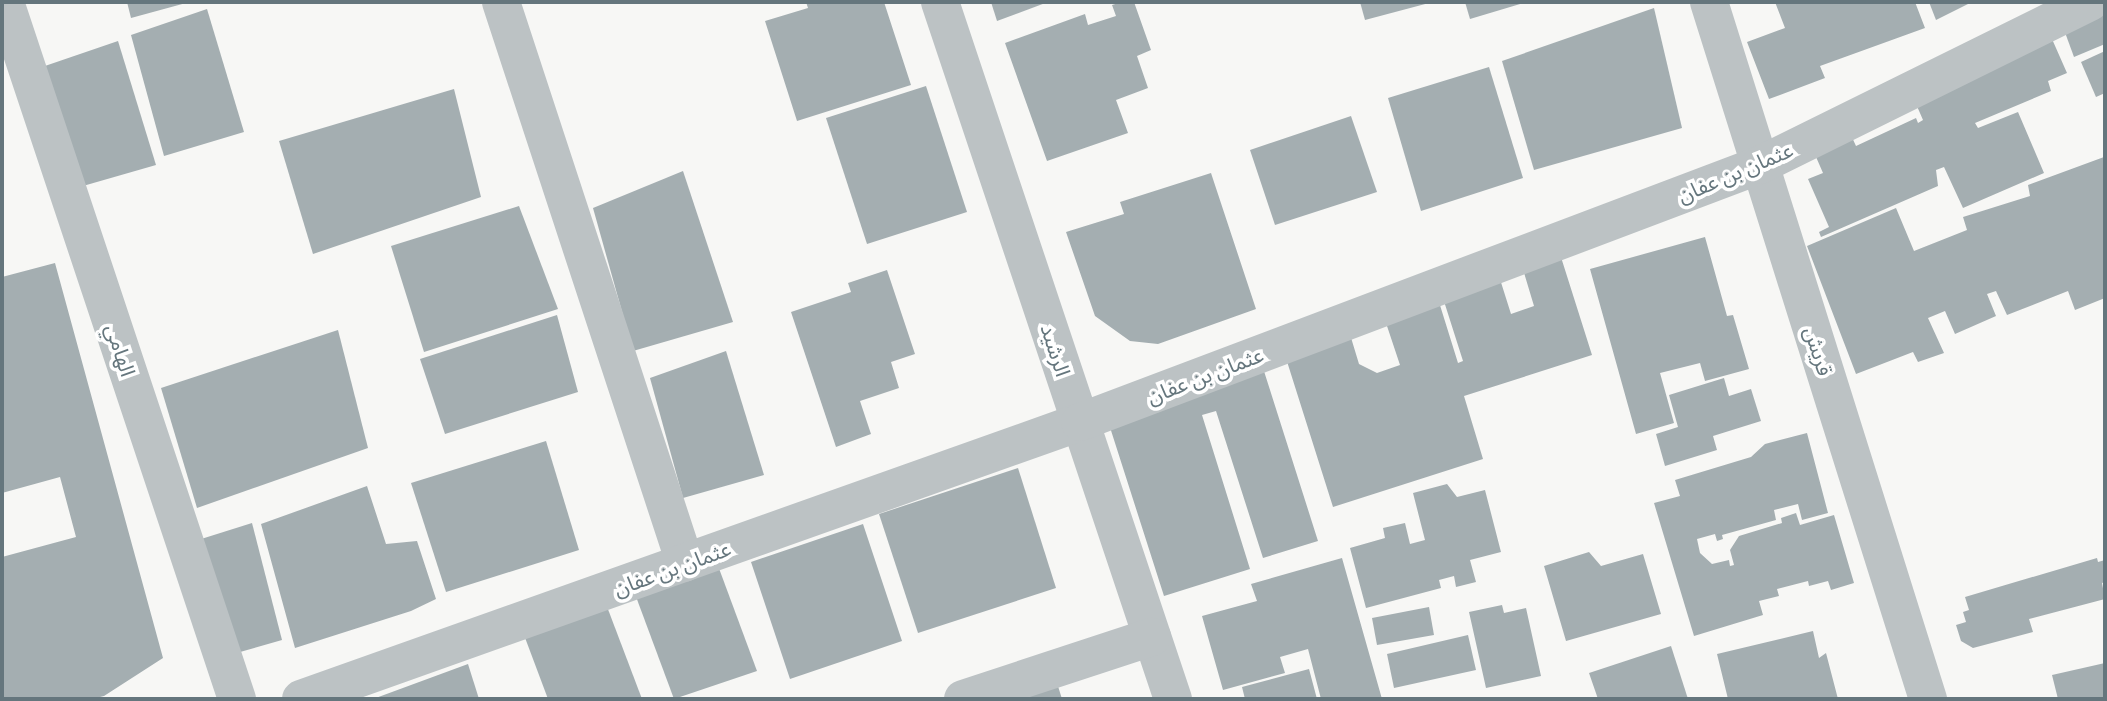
<!DOCTYPE html>
<meta charset="utf-8">
<style>
body{margin:0}
#map{position:relative;width:2107px;height:701px;overflow:hidden;background:#f7f7f5;font-family:"Exo 2","Noto Sans Arabic",sans-serif}
div>[style]{position:absolute}
.building>*{inset:0;background:#a4aeb1}
.minor>*{height:38px;margin:-19px;padding:0 19px;transform-origin:19px;border-radius:19px;background:#bcc2c4}
span{translate:-50% -50%;white-space:nowrap;text-align:center;line-height:1.15;-webkit-text-stroke:7px #fff;paint-order:stroke}
.street-label{font-size:21px;color:#65767d}
.frame{position:absolute;inset:0;border:4px solid #65767d;pointer-events:none}
</style>
<div id="map">
<div class="building">
<i style="clip-path:polygon(127px 2px,186px 2px,186px 3px,131px 18px)"></i>
<i style="clip-path:polygon(806px 2px,884px 2px,911px 85px,797px 121px,765px 21px,808px 8px)"></i>
<i style="clip-path:polygon(991px 2px,1048px 2px,997px 21px)"></i>
<i style="clip-path:polygon(1122px 2px,1134px 2px,1151px 50px,1137px 56px,1148px 88px,1116px 100px,1128px 133px,1047px 161px,1005px 43px,1085px 14px,1088px 25px,1116px 16px,1112px 5px)"></i>
<i style="clip-path:polygon(1360px 2px,1429px 2px,1429px 3px,1365px 20px)"></i>
<i style="clip-path:polygon(1465px 2px,1527px 2px,1470px 19px)"></i>
<i style="clip-path:polygon(1775px 2px,1915px 2px,1925px 28px,1820px 66px,1825px 78px,1769px 99px,1747px 42px,1785px 28px)"></i>
<i style="clip-path:polygon(1929px 2px,1972px 2px,1936px 20px)"></i>
<i style="clip-path:polygon(2105px 2px,2105px 44px,2074px 57px,2063px 27px)"></i>
<i style="clip-path:polygon(1654px 8px,1682px 128px,1534px 170px,1502px 61px)"></i>
<i style="clip-path:polygon(207px 9px,244px 132px,164px 156px,131px 35px)"></i>
<i style="clip-path:polygon(2052px 39px,2067px 73px,2048px 81px,2051px 91px,1975px 123px,1978px 128px,2018px 112px,2044px 173px,1963px 208px,1944px 167px,1936px 170px,1938px 186px,1821px 237px,1819px 232px,1829px 227px,1808px 179px,1823px 173px,1813px 150px,1850px 133px,1856px 146px,1916px 118px,1918px 123px,1923px 120px,1913px 97px)"></i>
<i style="clip-path:polygon(118px 41px,156px 165px,76px 188px,42px 67px)"></i>
<i style="clip-path:polygon(2105px 51px,2105px 93px,2096px 97px,2081px 62px)"></i>
<i style="clip-path:polygon(1489px 67px,1523px 178px,1421px 211px,1388px 98px)"></i>
<i style="clip-path:polygon(926px 86px,967px 212px,867px 244px,826px 118px)"></i>
<i style="clip-path:polygon(454px 89px,481px 197px,313px 254px,279px 141px)"></i>
<i style="clip-path:polygon(1351px 116px,1377px 192px,1275px 225px,1250px 150px)"></i>
<i style="clip-path:polygon(2104px 157px,2105px 298px,2075px 310px,2068px 291px,2007px 315px,1996px 291px,1987px 294px,1996px 316px,1955px 334px,1945px 311px,1928px 318px,1944px 353px,1918px 362px,1913px 352px,1856px 374px,1807px 246px,1896px 208px,1914px 251px,1967px 230px,1963px 217px,2030px 196px,2028px 185px)"></i>
<i style="clip-path:polygon(683px 171px,733px 322px,633px 351px,593px 208px)"></i>
<i style="clip-path:polygon(1211px 173px,1256px 309px,1158px 344px,1130px 341px,1095px 316px,1066px 232px,1124px 214px,1120px 202px)"></i>
<i style="clip-path:polygon(519px 206px,558px 309px,424px 352px,391px 246px)"></i>
<i style="clip-path:polygon(1705px 237px,1727px 316px,1733px 315px,1749px 369px,1705px 381px,1700px 363px,1660px 373px,1674px 423px,1636px 434px,1590px 269px)"></i>
<i style="clip-path:polygon(1560px 254px,1592px 355px,1464px 396px,1483px 459px,1333px 507px,1284px 352px,1349px 331px,1359px 364px,1377px 373px,1400px 365px,1385px 320px,1439px 302px,1458px 363px,1463px 361px,1442px 295px,1499px 276px,1511px 314px,1534px 306px,1522px 266px)"></i>
<i style="clip-path:polygon(55px 263px,163px 658px,104px 696px,92px 699px,2px 699px,2px 557px,76px 537px,60px 477px,2px 493px,2px 277px)"></i>
<i style="clip-path:polygon(887px 270px,915px 354px,891px 362px,899px 388px,860px 401px,871px 434px,836px 447px,791px 312px,851px 292px,848px 283px)"></i>
<i style="clip-path:polygon(557px 315px,578px 392px,445px 434px,420px 359px)"></i>
<i style="clip-path:polygon(338px 330px,368px 448px,197px 508px,161px 388px)"></i>
<i style="clip-path:polygon(726px 351px,764px 475px,683px 498px,650px 378px)"></i>
<i style="clip-path:polygon(1263px 368px,1318px 541px,1263px 558px,1216px 411px,1202px 415px,1250px 569px,1164px 596px,1107px 418px)"></i>
<i style="clip-path:polygon(1724px 378px,1729px 396px,1751px 389px,1761px 421px,1713px 436px,1717px 450px,1665px 466px,1656px 434px,1678px 427px,1669px 395px)"></i>
<i style="clip-path:polygon(1807px 433px,1828px 513px,1802px 520px,1798px 504px,1774px 510px,1776px 520px,1722px 535px,1723px 539px,1717px 541px,1715px 534px,1697px 539px,1700px 553px,1712px 564px,1729px 560px,1730px 566px,1734px 565px,1730px 550px,1739px 536px,1782px 523px,1781px 518px,1796px 513px,1800px 525px,1834px 515px,1854px 583px,1831px 590px,1828px 581px,1809px 586px,1808px 581px,1777px 589px,1779px 596px,1759px 601px,1763px 615px,1694px 636px,1654px 503px,1680px 496px,1675px 480px,1751px 457px,1765px 444px)"></i>
<i style="clip-path:polygon(546px 441px,579px 550px,446px 592px,411px 483px)"></i>
<i style="clip-path:polygon(1018px 468px,1056px 588px,918px 633px,879px 514px)"></i>
<i style="clip-path:polygon(1447px 484px,1457px 497px,1485px 490px,1501px 552px,1470px 560px,1476px 582px,1456px 587px,1454px 576px,1439px 580px,1441px 588px,1366px 608px,1350px 548px,1385px 538px,1383px 528px,1405px 523px,1410px 544px,1425px 540px,1413px 493px)"></i>
<i style="clip-path:polygon(367px 486px,386px 544px,417px 541px,436px 599px,411px 611px,295px 648px,261px 524px)"></i>
<i style="clip-path:polygon(252px 523px,282px 640px,233px 654px,198px 540px)"></i>
<i style="clip-path:polygon(863px 524px,902px 641px,790px 679px,751px 562px)"></i>
<i style="clip-path:polygon(1589px 552px,1601px 566px,1643px 554px,1661px 614px,1566px 641px,1544px 566px)"></i>
<i style="clip-path:polygon(1342px 558px,1382px 699px,1321px 699px,1308px 649px,1280px 657px,1285px 673px,1223px 690px,1202px 616px,1257px 601px,1251px 584px)"></i>
<i style="clip-path:polygon(2097px 558px,2098px 562px,2105px 560px,2105px 582px,2102px 583px,2105px 599px,2029px 619px,2033px 632px,1973px 648px,1961px 641px,1956px 625px,1966px 622px,1963px 612px,1969px 610px,1965px 597px)"></i>
<i style="clip-path:polygon(717px 563px,757px 671px,674px 699px,635px 594px)"></i>
<i style="clip-path:polygon(606px 604px,642px 699px,548px 699px,524px 635px)"></i>
<i style="clip-path:polygon(1502px 605px,1504px 613px,1526px 608px,1541px 676px,1486px 688px,1469px 612px)"></i>
<i style="clip-path:polygon(1429px 607px,1434px 635px,1377px 645px,1372px 618px)"></i>
<i style="clip-path:polygon(1813px 631px,1819px 658px,1826px 653px,1838px 699px,1728px 699px,1717px 654px)"></i>
<i style="clip-path:polygon(1468px 635px,1476px 670px,1394px 688px,1387px 654px)"></i>
<i style="clip-path:polygon(1671px 646px,1688px 699px,1598px 699px,1589px 673px)"></i>
<i style="clip-path:polygon(2105px 663px,2105px 699px,2058px 699px,2052px 675px)"></i>
<i style="clip-path:polygon(468px 664px,479px 699px,373px 699px)"></i>
<i style="clip-path:polygon(1309px 669px,1317px 699px,1245px 699px,1242px 687px)"></i>
<i style="clip-path:polygon(1057px 683px,1062px 699px,1006px 699px)"></i>
</div>
<div class="minor">
<i style="left:5px;top:2px;width:735px;rotate:71.59deg"></i>
<i style="left:501px;top:2px;width:590px;rotate:71.84deg"></i>
<i style="left:940px;top:2px;width:735px;rotate:71.52deg"></i>
<i style="left:1709px;top:2px;width:731px;rotate:72.56deg"></i>
<i style="left:301px;top:699px;width:827px;rotate:-19.57deg"></i>
<i style="left:1080px;top:422px;width:727px;rotate:-20.7deg"></i>
<i style="left:1760px;top:165px;width:368px;rotate:-26.3deg"></i>
<i style="left:963px;top:699px;width:199px;rotate:-18.2deg"></i>
</div>
<div class="street-label">
<span style="left:1735px;top:172px;rotate:-23deg">عثمان بن عفان</span>
<span style="left:121px;top:350px;rotate:72deg">الهامي</span>
<span style="left:1056px;top:350px;rotate:72deg">الرشيد</span>
<span style="left:1819px;top:351px;rotate:73deg">قريش</span>
<span style="left:1205px;top:375px;rotate:-21deg">عثمان بن عفان</span>
<span style="left:672px;top:568px;rotate:-20deg">عثمان بن عفان</span>
</div>
<div class="frame"></div>
</div>
